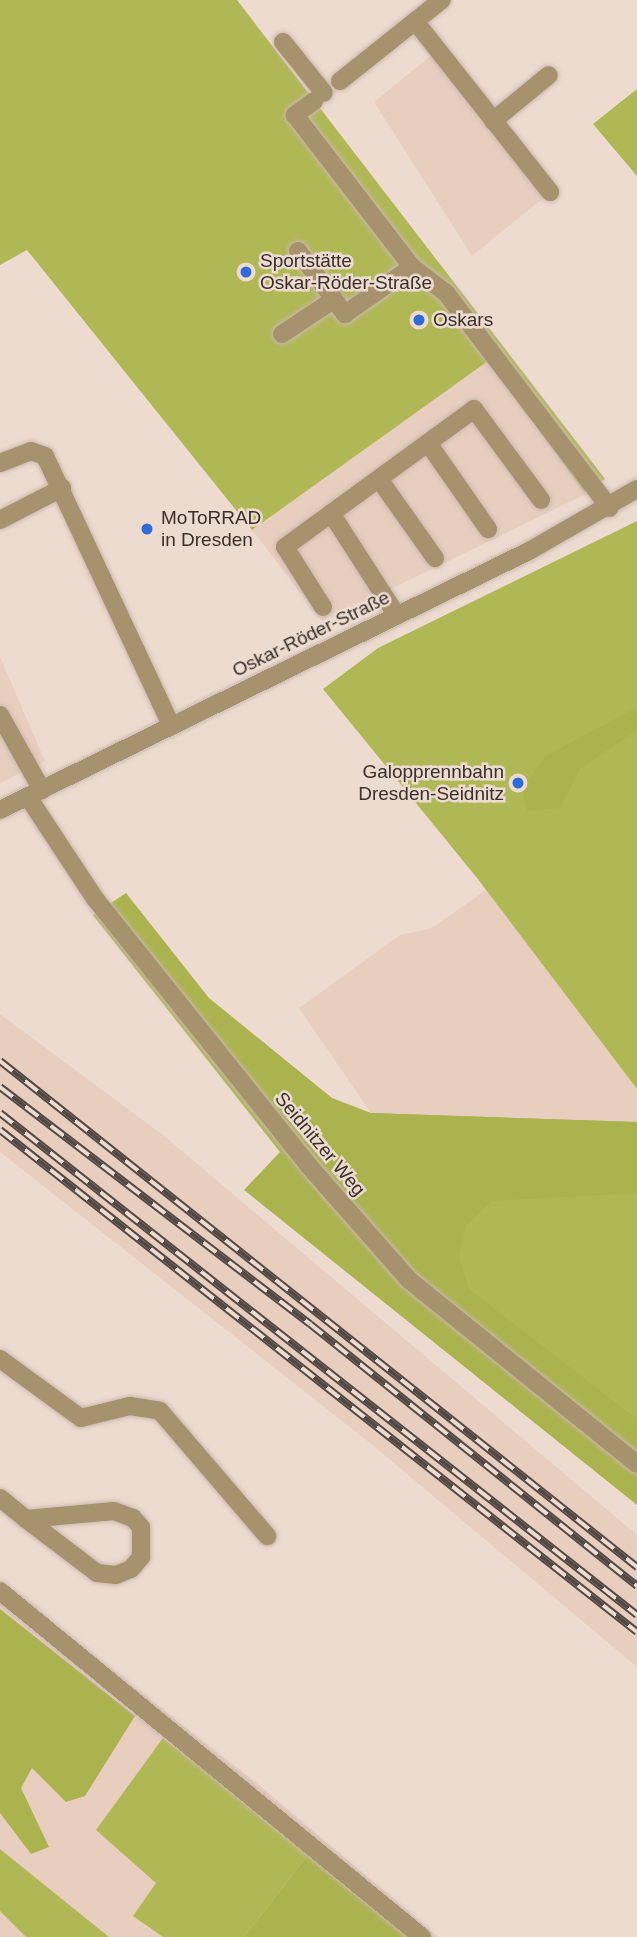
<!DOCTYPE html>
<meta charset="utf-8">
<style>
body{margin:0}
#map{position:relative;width:637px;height:1937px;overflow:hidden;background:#eedbd0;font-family:Helvetica,sans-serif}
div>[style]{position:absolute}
.built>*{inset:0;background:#e8cebf}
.green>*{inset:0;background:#b0b855}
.forest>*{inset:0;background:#abb34e}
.roads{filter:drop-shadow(0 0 2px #cab9af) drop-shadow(0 0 2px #cab9af)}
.minor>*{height:18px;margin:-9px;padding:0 9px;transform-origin:9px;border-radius:9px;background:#a6926d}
.rail>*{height:8px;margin-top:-4px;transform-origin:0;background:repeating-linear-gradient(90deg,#eedbd0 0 16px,#534944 0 32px);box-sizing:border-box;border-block:2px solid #534944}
.dots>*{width:19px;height:19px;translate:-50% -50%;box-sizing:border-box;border:4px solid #eedbd0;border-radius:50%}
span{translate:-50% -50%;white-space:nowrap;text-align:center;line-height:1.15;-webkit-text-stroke:5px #eedbd0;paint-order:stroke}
.poi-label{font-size:19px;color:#38302c}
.left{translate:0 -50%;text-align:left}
.right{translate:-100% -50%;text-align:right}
.street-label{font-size:19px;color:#38302c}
</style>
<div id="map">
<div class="built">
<i style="clip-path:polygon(433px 54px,547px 195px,472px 256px,374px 102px)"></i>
<i style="clip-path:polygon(488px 360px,586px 494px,323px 622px,252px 530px)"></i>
<i style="clip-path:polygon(0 657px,45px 761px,0 783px)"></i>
<i style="clip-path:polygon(486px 890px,637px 1089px,637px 1122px,371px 1113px,299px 1008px,400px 935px,432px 928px)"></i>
<i style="clip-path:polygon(0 1014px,163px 1135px,637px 1535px,637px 1667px,370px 1443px,0 1152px)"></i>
<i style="clip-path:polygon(0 1583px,259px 1785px,438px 1937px,0 1937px)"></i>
</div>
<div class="green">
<i style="clip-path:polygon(0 0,237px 0,605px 479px,584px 492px,488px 361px,252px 530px,27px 250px,0 265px)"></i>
<i style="clip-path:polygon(637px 89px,637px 176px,593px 124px)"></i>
<i style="clip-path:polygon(637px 521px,637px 1089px,477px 878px,323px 689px,378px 648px)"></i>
<i style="clip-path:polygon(371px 1113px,637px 1122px,637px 1443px,431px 1282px)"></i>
<i style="clip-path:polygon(163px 1738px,311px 1851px,244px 1937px,163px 1937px,133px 1916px,156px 1883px,96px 1830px)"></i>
<i style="clip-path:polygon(0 1849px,109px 1937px,26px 1937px,0 1911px)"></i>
</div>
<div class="forest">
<i style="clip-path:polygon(637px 707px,637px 730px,580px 769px,560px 808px,527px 811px,522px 787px,546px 756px)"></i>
<i style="clip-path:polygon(126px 893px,209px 998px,332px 1098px,371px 1113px,637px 1122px,637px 1193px,492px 1201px,466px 1226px,459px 1257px,469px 1289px,637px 1419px,637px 1505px,244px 1190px,280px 1152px,93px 915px)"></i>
<i style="clip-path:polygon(0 1609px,135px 1716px,85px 1796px,66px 1802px,32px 1768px,21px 1788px,49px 1847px,31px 1854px,0 1813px)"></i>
<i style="clip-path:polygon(311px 1851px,412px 1937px,244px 1937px)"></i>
</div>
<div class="roads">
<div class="minor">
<i style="left:415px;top:21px;width:218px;rotate:51.7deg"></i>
<i style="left:283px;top:42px;width:65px;rotate:51.2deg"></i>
<i style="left:340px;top:81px;width:130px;rotate:-38.5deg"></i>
<i style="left:314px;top:101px;width:24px;rotate:144deg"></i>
<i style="left:295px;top:115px;width:192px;rotate:52.4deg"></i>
<i style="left:412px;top:267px;width:43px;rotate:37.4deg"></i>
<i style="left:446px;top:293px;width:270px;rotate:52.7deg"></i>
<i style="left:493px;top:121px;width:72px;rotate:-39.4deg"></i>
<i style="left:298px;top:251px;width:79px;rotate:53.3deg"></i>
<i style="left:345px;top:314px;width:82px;rotate:-35deg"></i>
<i style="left:282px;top:334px;width:61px;rotate:-33.7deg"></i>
<i style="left:428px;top:443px;width:105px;rotate:55.1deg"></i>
<i style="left:0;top:463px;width:33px;rotate:-21deg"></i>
<i style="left:31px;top:451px;width:15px;rotate:20deg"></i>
<i style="left:45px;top:456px;width:297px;rotate:64.9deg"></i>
<i style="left:379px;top:479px;width:97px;rotate:54.7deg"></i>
<i style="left:331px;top:513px;width:122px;rotate:57.3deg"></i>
<i style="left:0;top:520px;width:70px;rotate:-27.3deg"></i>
<i style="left:323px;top:607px;width:71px;rotate:-122.3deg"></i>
<i style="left:285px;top:547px;width:234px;rotate:-36.1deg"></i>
<i style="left:474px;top:409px;width:113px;rotate:53.6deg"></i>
<i style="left:0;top:715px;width:86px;rotate:60.8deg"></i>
<i style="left:28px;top:797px;width:123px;rotate:56.6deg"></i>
<i style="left:96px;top:900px;width:341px;rotate:51.3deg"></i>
<i style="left:309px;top:1166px;width:152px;rotate:48.7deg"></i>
<i style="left:409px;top:1280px;width:293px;rotate:38.9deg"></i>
<i style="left:0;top:810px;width:589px;rotate:-26.09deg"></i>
<i style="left:529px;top:551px;width:125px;rotate:-29.9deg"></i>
<i style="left:0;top:1359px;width:100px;rotate:36.1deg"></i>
<i style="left:81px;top:1418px;width:50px;rotate:-13.8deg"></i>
<i style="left:130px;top:1406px;width:30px;rotate:9deg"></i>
<i style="left:160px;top:1411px;width:165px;rotate:49.4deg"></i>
<i style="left:0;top:1498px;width:33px;rotate:39deg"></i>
<i style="left:26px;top:1519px;width:89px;rotate:37.3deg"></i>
<i style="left:97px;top:1573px;width:19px;rotate:6deg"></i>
<i style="left:116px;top:1575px;width:16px;rotate:-22deg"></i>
<i style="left:131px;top:1569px;width:16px;rotate:-50deg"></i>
<i style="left:141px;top:1557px;width:30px;rotate:-90deg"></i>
<i style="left:141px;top:1527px;width:12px;rotate:-132deg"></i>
<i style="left:133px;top:1518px;width:20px;rotate:-160deg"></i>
<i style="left:114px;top:1511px;width:88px;rotate:174.8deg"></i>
<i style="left:0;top:1591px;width:546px;rotate:39.35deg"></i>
</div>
</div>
<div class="rail">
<i style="left:0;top:1061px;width:814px;rotate:38.46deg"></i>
<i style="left:0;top:1087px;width:390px;rotate:37.4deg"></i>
<i style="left:310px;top:1324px;width:419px;rotate:38.7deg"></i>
<i style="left:0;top:1113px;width:811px;rotate:38.24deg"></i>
<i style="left:0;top:1130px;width:811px;rotate:38.24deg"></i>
</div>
<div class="dots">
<i style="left:246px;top:272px;background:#2d6bd9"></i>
<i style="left:419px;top:320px;background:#2d6bd9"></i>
<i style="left:147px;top:529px;background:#2d6bd9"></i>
<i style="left:518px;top:783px;background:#2d6bd9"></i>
</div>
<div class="poi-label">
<span class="left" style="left:260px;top:272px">Sportstätte<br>Oskar-Röder-Straße</span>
<span class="left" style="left:433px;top:320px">Oskars</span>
<span class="left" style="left:161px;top:529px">MoToRRAD<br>in Dresden</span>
<span class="right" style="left:504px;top:783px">Galopprennbahn<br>Dresden-Seidnitz</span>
</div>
<div class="street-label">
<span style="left:311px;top:634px;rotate:-26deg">Oskar-Röder-Straße</span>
<span style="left:320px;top:1144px;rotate:50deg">Seidnitzer Weg</span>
</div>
</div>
